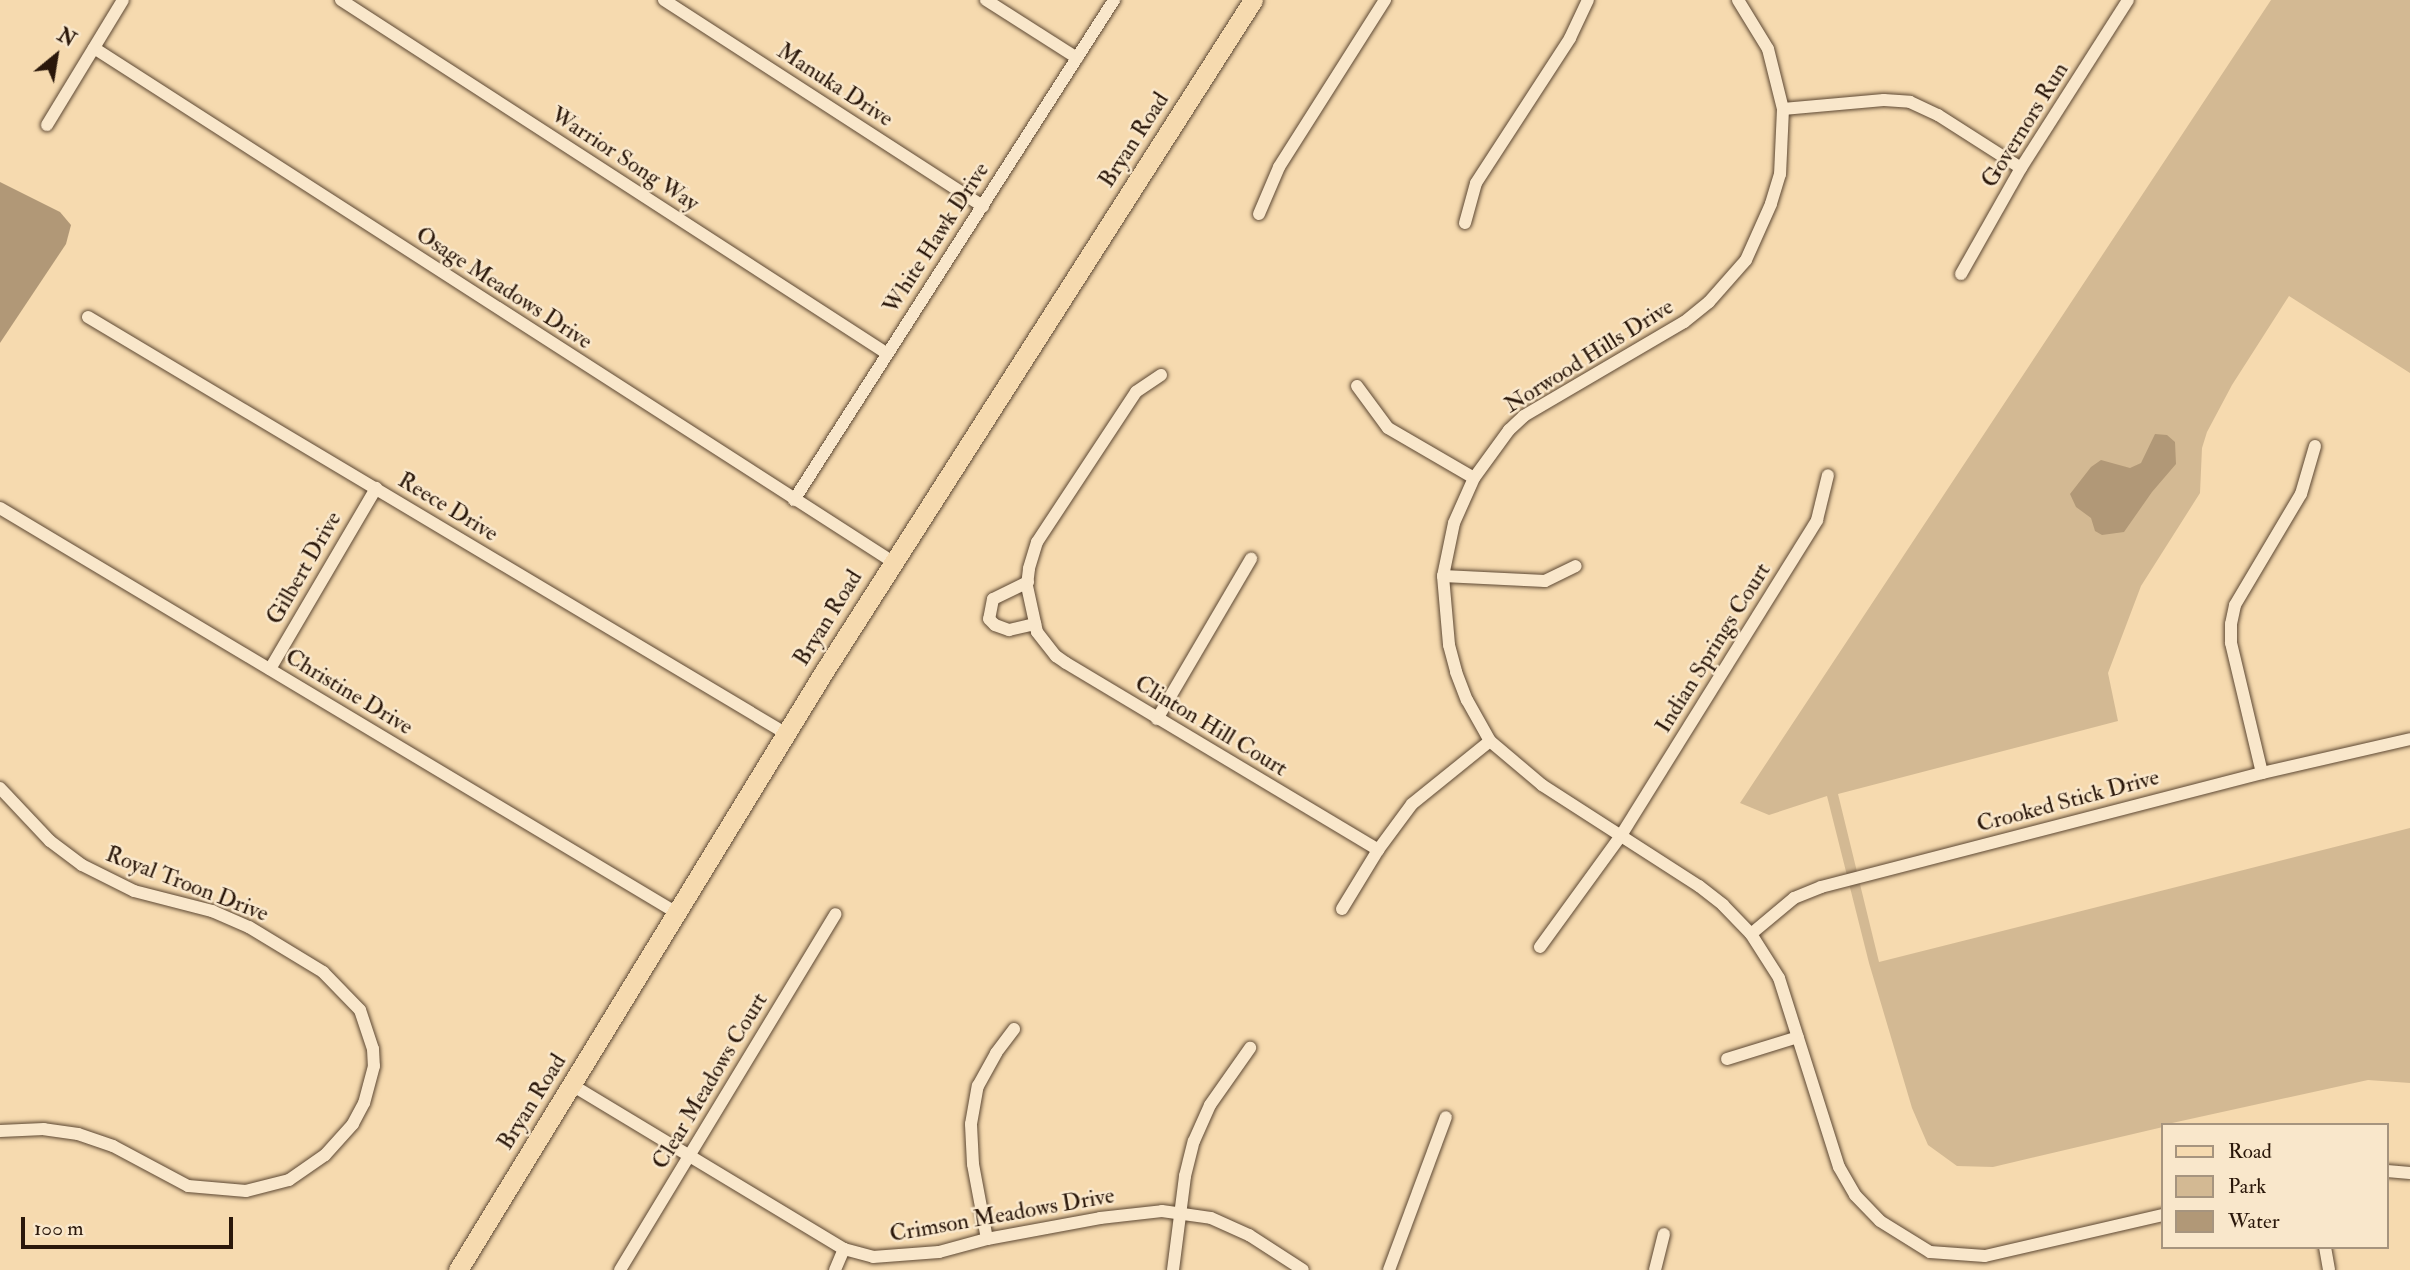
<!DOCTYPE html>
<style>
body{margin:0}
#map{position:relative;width:2410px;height:1270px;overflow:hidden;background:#f6daaf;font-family:"IM FELL Double Pica",serif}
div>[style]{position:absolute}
.green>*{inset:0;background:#d3b993}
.water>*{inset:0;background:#b19877}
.roads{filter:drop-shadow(0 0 2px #5d4833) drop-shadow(0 0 2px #5d4833)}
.street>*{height:12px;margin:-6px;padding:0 6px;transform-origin:6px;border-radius:6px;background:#f9e7cb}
.primary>*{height:19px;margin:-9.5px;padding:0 9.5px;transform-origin:9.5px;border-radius:9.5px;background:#f6daaf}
span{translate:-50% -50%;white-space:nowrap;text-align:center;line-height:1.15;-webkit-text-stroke:5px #f9e7cb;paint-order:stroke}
.street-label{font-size:23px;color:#2a170a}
.legend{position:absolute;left:2161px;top:1123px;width:228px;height:126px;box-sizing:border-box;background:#f9e7cb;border:2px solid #a6947e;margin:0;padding:9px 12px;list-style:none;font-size:21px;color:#2a170a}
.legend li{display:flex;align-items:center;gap:14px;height:35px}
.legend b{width:35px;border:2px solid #a6947e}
.north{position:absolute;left:21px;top:21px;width:70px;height:70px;-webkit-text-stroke:5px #f9e7cb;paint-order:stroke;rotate:30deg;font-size:19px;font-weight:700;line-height:28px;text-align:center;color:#2a170a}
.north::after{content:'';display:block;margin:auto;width:24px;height:32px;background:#2a170a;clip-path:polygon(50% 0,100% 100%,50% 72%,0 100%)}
.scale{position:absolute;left:21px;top:1217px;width:212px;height:32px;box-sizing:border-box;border:4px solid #2a170a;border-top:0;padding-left:9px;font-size:21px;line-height:24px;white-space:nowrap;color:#2a170a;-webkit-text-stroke:5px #f9e7cb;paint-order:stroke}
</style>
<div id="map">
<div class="green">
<i style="clip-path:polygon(2271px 0,2410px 0,2410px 373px,2289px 296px,2232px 385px,2207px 432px,2202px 448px,2200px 493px,2141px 586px,2108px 673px,2118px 721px,1838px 794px,1879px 962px,2410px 828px,2410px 1083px,2368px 1080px,2163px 1125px,2163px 1127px,1993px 1167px,1957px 1166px,1928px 1145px,1912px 1108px,1869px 963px,1827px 796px,1769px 815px,1740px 803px)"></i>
</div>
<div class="water">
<i style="clip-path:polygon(0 182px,60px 212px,71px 225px,66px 244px,0 343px)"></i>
<i style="clip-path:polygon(2155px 434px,2167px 435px,2175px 442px,2176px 464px,2152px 492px,2124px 532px,2102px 535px,2095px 531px,2091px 518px,2076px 507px,2070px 494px,2091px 467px,2101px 460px,2130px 468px,2141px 463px)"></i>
</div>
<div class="roads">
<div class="street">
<i style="left:341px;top:0;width:649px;rotate:32.93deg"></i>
<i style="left:664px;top:0;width:380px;rotate:32.9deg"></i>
<i style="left:986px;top:0;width:108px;rotate:32.5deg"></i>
<i style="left:1738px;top:0;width:57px;rotate:58.5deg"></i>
<i style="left:1768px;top:49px;width:62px;rotate:76deg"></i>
<i style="left:1783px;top:109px;width:65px;rotate:92.6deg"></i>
<i style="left:1780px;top:174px;width:31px;rotate:107deg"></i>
<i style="left:1771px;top:204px;width:61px;rotate:114.1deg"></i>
<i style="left:1746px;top:260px;width:56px;rotate:131.4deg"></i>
<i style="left:1709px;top:302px;width:32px;rotate:141deg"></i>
<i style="left:1684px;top:322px;width:186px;rotate:149.6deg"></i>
<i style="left:1524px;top:416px;width:21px;rotate:137deg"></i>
<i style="left:1509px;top:430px;width:59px;rotate:126.1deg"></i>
<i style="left:1474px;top:478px;width:49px;rotate:114deg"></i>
<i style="left:1454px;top:523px;width:54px;rotate:101.7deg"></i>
<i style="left:1443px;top:576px;width:69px;rotate:85deg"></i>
<i style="left:1449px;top:645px;width:28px;rotate:75deg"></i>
<i style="left:1456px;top:672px;width:30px;rotate:69deg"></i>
<i style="left:1467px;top:700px;width:47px;rotate:60.7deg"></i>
<i style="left:1490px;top:741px;width:68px;rotate:40.2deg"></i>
<i style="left:1542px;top:785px;width:187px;rotate:32.8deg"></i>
<i style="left:1699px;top:886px;width:31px;rotate:38deg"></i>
<i style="left:1723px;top:905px;width:40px;rotate:46deg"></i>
<i style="left:1751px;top:934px;width:52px;rotate:57.5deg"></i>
<i style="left:1779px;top:978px;width:198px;rotate:72.4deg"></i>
<i style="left:1839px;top:1167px;width:32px;rotate:60deg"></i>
<i style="left:1855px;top:1195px;width:36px;rotate:46deg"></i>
<i style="left:1880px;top:1221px;width:59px;rotate:31.8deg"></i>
<i style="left:1930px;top:1252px;width:55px;rotate:4.2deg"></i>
<i style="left:1985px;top:1256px;width:183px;rotate:-13deg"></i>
<i style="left:94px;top:48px;width:950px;rotate:32.75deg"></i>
<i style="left:1783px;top:109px;width:101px;rotate:-5.1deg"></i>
<i style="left:1884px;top:100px;width:26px;rotate:4deg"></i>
<i style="left:1910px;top:102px;width:31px;rotate:25deg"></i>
<i style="left:1938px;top:115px;width:98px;rotate:32.6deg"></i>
<i style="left:47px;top:125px;width:146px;rotate:-58.7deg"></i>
<i style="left:1259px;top:214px;width:51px;rotate:-66.9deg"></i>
<i style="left:1279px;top:167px;width:198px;rotate:-57.6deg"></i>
<i style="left:1465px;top:223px;width:41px;rotate:-74.6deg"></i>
<i style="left:1476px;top:183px;width:173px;rotate:-57deg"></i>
<i style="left:1570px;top:38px;width:42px;rotate:-64.7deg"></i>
<i style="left:1961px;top:274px;width:122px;rotate:-60.5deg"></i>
<i style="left:2021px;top:168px;width:199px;rotate:-57.5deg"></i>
<i style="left:88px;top:317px;width:812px;rotate:30.83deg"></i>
<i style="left:1161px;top:375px;width:30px;rotate:146deg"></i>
<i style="left:1136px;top:392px;width:180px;rotate:123.4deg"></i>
<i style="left:1037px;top:542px;width:28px;rotate:107deg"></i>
<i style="left:1029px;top:569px;width:17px;rotate:97deg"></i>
<i style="left:1027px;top:586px;width:47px;rotate:77.7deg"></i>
<i style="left:1037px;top:632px;width:31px;rotate:52deg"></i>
<i style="left:1056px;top:656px;width:12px;rotate:35deg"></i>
<i style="left:1066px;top:663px;width:364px;rotate:30.9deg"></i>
<i style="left:1357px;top:386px;width:52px;rotate:53.6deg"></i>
<i style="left:1388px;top:428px;width:99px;rotate:30.2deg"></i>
<i style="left:794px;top:500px;width:594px;rotate:-57.38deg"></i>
<i style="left:0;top:508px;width:789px;rotate:30.89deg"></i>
<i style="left:1443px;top:576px;width:102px;rotate:2.8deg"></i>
<i style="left:1545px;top:581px;width:34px;rotate:-26deg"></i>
<i style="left:1028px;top:582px;width:39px;rotate:154deg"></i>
<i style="left:993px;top:599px;width:20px;rotate:101deg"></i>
<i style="left:989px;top:619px;width:8px;rotate:45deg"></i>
<i style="left:995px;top:625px;width:15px;rotate:20deg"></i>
<i style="left:1009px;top:630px;width:27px;rotate:-13deg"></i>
<i style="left:270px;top:669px;width:210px;rotate:-59.6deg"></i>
<i style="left:1157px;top:719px;width:186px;rotate:-59.6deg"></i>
<i style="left:2262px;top:773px;width:134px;rotate:-103.4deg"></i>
<i style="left:2231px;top:643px;width:19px;rotate:-90deg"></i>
<i style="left:2231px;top:624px;width:19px;rotate:-78deg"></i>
<i style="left:2235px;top:605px;width:129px;rotate:-59.3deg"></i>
<i style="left:2301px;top:494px;width:50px;rotate:-73.7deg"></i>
<i style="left:0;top:788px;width:73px;rotate:46.7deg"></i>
<i style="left:50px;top:841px;width:40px;rotate:37deg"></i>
<i style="left:82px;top:865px;width:58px;rotate:26.6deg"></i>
<i style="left:134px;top:891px;width:81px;rotate:14.4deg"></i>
<i style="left:212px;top:911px;width:40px;rotate:23.4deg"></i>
<i style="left:249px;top:927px;width:87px;rotate:31.3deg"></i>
<i style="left:323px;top:972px;width:53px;rotate:45.8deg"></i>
<i style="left:360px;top:1010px;width:41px;rotate:71.6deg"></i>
<i style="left:373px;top:1049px;width:17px;rotate:87deg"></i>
<i style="left:374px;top:1066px;width:38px;rotate:105deg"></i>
<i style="left:364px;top:1103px;width:24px;rotate:118deg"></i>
<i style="left:353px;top:1124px;width:42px;rotate:132.1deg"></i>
<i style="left:325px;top:1155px;width:44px;rotate:145.2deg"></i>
<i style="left:289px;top:1180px;width:44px;rotate:165.7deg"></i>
<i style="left:246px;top:1191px;width:58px;rotate:-175.1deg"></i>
<i style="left:188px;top:1186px;width:85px;rotate:-151.9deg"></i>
<i style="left:113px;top:1146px;width:37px;rotate:-161deg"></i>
<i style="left:78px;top:1134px;width:34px;rotate:-172deg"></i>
<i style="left:44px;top:1129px;width:44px;rotate:177.4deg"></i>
<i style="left:1342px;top:909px;width:69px;rotate:-58.6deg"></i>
<i style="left:1378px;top:850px;width:57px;rotate:-53.5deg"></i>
<i style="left:1412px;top:804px;width:100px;rotate:-38.9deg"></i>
<i style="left:1751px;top:934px;width:56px;rotate:-39.9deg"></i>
<i style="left:1794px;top:898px;width:29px;rotate:-22deg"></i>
<i style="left:1821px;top:887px;width:455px;rotate:-14.5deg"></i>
<i style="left:2262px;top:773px;width:152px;rotate:-12.9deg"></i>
<i style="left:1540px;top:947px;width:136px;rotate:-54deg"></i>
<i style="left:1620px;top:837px;width:373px;rotate:-58.1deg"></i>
<i style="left:1817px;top:520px;width:46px;rotate:-76.3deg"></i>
<i style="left:1727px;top:1059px;width:74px;rotate:-17.2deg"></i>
<i style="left:572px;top:1085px;width:318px;rotate:31.1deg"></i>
<i style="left:844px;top:1249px;width:30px;rotate:15deg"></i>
<i style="left:873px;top:1257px;width:66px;rotate:-4.3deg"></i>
<i style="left:939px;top:1252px;width:50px;rotate:-15.2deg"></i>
<i style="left:987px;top:1239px;width:115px;rotate:-10.5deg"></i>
<i style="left:1100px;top:1218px;width:62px;rotate:-6.4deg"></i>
<i style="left:1162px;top:1211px;width:49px;rotate:8.1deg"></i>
<i style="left:1211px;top:1218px;width:42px;rotate:24.1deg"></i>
<i style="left:1249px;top:1235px;width:64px;rotate:32.9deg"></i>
<i style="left:2387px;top:1171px;width:23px;rotate:5deg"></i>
<i style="left:987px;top:1239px;width:76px;rotate:-100.6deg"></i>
<i style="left:973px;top:1164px;width:40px;rotate:-92.9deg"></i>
<i style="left:971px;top:1124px;width:39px;rotate:-80deg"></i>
<i style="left:978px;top:1086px;width:38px;rotate:-61deg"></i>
<i style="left:996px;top:1053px;width:30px;rotate:-53deg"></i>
<i style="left:2325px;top:1247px;width:23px;rotate:80deg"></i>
<i style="left:620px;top:1270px;width:416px;rotate:-58.8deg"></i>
<i style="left:835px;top:1270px;width:23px;rotate:-67deg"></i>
<i style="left:1173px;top:1270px;width:95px;rotate:-82.7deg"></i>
<i style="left:1185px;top:1176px;width:36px;rotate:-76deg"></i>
<i style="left:1194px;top:1141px;width:39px;rotate:-66deg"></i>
<i style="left:1210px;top:1105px;width:70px;rotate:-54.9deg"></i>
<i style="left:1389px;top:1270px;width:163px;rotate:-69.6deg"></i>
<i style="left:1655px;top:1270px;width:37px;rotate:-76deg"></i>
</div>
<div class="primary">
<i style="left:458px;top:1270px;width:703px;rotate:-58.55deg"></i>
<i style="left:825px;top:670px;width:795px;rotate:-57.43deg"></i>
</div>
</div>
<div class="street-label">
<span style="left:835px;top:85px;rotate:33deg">Manuka Drive</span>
<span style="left:2025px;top:125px;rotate:-58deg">Governors Run</span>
<span style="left:1134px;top:140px;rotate:-57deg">Bryan Road</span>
<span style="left:625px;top:159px;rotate:33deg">Warrior Song Way</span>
<span style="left:936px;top:238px;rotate:-57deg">White Hawk Drive</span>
<span style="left:504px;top:288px;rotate:33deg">Osage Meadows Drive</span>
<span style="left:1589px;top:356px;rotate:-32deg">Norwood Hills Drive</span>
<span style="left:448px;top:507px;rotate:31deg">Reece Drive</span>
<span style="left:304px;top:568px;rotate:-60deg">Gilbert Drive</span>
<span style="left:828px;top:618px;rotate:-58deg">Bryan Road</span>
<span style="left:1713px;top:648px;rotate:-58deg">Indian Springs Court</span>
<span style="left:349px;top:692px;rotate:31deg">Christine Drive</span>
<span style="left:1211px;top:726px;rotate:31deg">Clinton Hill Court</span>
<span style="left:2068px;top:801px;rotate:-15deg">Crooked Stick Drive</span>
<span style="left:187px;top:884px;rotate:21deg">Royal Troon Drive</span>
<span style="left:710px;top:1081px;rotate:-59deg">Clear Meadows Court</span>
<span style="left:532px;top:1102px;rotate:-58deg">Bryan Road</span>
<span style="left:1002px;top:1215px;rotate:-10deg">Crimson Meadows Drive</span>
</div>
<ul class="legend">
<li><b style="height:9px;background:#f6daaf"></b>Road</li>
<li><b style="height:19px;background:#d3b993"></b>Park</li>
<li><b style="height:19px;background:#b19877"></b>Water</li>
</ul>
<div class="north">N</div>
<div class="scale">100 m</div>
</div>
